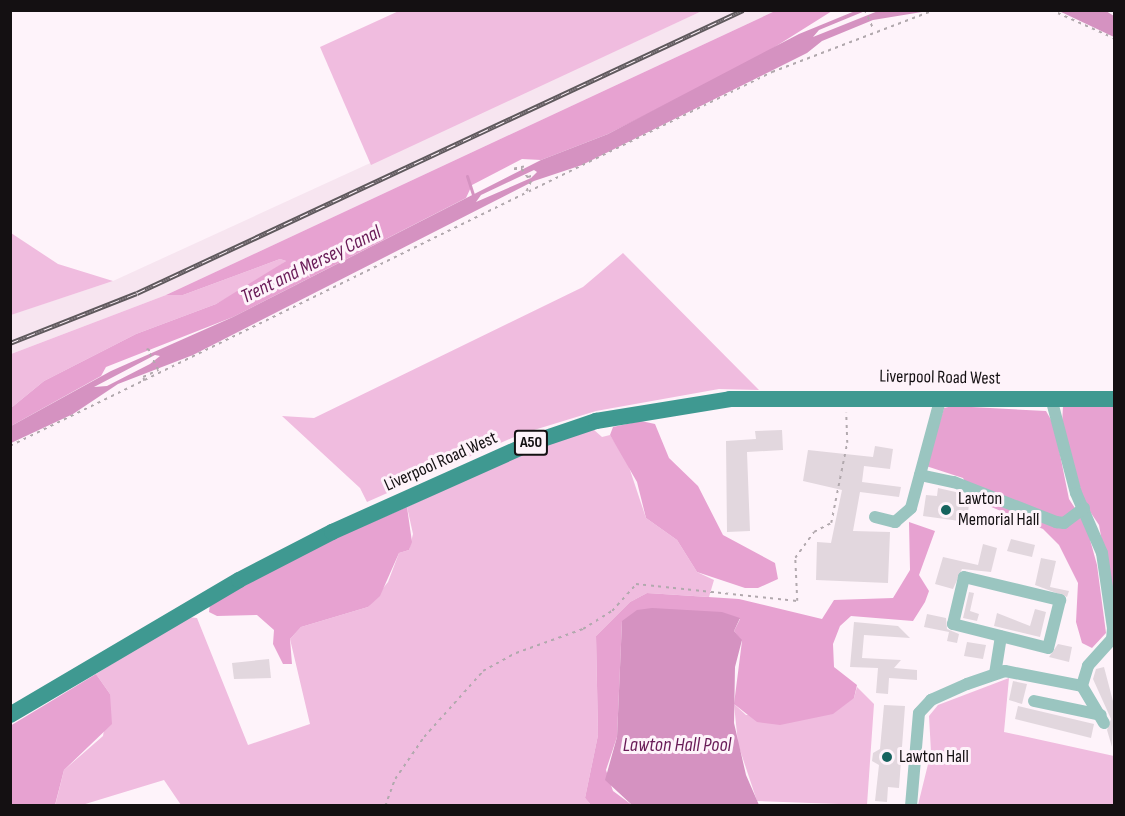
<!DOCTYPE html>
<style>
body{margin:0}
#map{position:relative;width:1125px;height:816px;overflow:hidden;background:#fef3fa;font-family:"Sofia Sans Condensed",sans-serif}
div>[style]{position:absolute}
.built>*{inset:0;background:#f7e5f0}
.green>*{inset:0;background:#f0bcdf}
.forest>*{inset:0;background:#e7a2d1}
.water>*{inset:0;background:#d592c1}
.stream>*{height:3px;margin:-1.5px;padding:0 1.5px;transform-origin:1.5px;border-radius:1.5px;background:#d592c1}
.building>*{inset:0;background:#e2d7de}
.path>*{height:1.5px;margin-top:-0.75px;transform-origin:0;background:repeating-linear-gradient(90deg,#b2a9ae 0 3px,transparent 0 7.5px)}
.minor>*{height:12px;margin:-6px;padding:0 6px;transform-origin:6px;border-radius:6px;background:#9ac5c0}
.major>*{height:16px;margin:-8px;padding:0 8px;transform-origin:8px;border-radius:8px;background:#3f9991}
.rail>*{height:5px;margin-top:-2.5px;transform-origin:0;background:repeating-linear-gradient(90deg,#fef3fa 0 9px,#5f595d 0 18px);box-sizing:border-box;border-block:2px solid #5f595d}
.dots>*{width:16px;height:16px;translate:-50% -50%;box-sizing:border-box;border:3px solid #fef3fa;border-radius:50%}
span{translate:-50% -50%;white-space:nowrap;text-align:center;line-height:1.15;-webkit-text-stroke:6px #fef3fa;paint-order:stroke}
.shield-label span{padding:2px 4px;background:#fef3fa;border:2px solid;border-radius:4px;-webkit-text-stroke-width:0}
.shield-label{font-size:16px;color:#141012;font-weight:700}
.street-label{font-size:18px;color:#141012}
.poi-label{font-size:18px;color:#141012}
.left{translate:0 -50%;text-align:left}
.water-label{font-size:20px;color:#691b57;font-style:italic}
.frame{position:absolute;inset:0;border:12px solid #141012;pointer-events:none}
</style>
<div id="map">
<div class="built">
<i style="clip-path:polygon(702px 11px,775px 11px,166px 295px,11px 354px,10px 315px,113px 281px)"></i>
</div>
<div class="green">
<i style="clip-path:polygon(401px 10px,702px 10px,702px 11px,371px 165px,320px 47px)"></i>
<i style="clip-path:polygon(11px 233px,58px 264px,113px 281px,11px 315px)"></i>
<i style="clip-path:polygon(623px 253px,759px 390px,719px 389px,596px 411px,521px 434px,367px 502px,360px 488px,282px 416px,314px 418px,583px 287px)"></i>
<i style="clip-path:polygon(280px 259px,286px 261px,252px 284px,216px 304px,136px 334px,44px 381px,11px 408px,11px 354px,166px 295px,183px 295px)"></i>
<i style="clip-path:polygon(593px 429px,602px 437px,610px 435px,627px 461px,646px 518px,677px 540px,697px 572px,714px 580px,709px 597px,647px 593px,630px 602px,596px 636px,598px 735px,585px 798px,591px 805px,181px 805px,164px 780px,82px 805px,55px 806px,64px 770px,103px 736px,110px 694px,96px 674px,187px 617px,197px 618px,248px 745px,310px 724px,290px 639px,301px 627px,368px 607px,388px 582px,399px 553px,409px 550px,413px 534px,407px 507px,525px 452px)"></i>
<i style="clip-path:polygon(1009px 678px,1004px 732px,1114px 756px,1114px 805px,918px 805px,931px 752px,929px 716px,938px 705px)"></i>
<i style="clip-path:polygon(857px 687px,874px 704px,867px 805px,757px 801px,738px 744px,734px 704px,746px 715px,854px 698px)"></i>
</div>
<div class="forest">
<i style="clip-path:polygon(775px 11px,832px 11px,754px 60px,608px 134px,541px 160px,522px 159px,472px 185px,466px 198px,233px 317px,106px 367px,101px 376px,11px 426px,11px 408px,44px 381px,136px 334px,216px 304px,286px 261px,280px 259px,183px 295px,166px 295px)"></i>
<i style="clip-path:polygon(1114px 405px,1114px 608px,1099px 525px,1085px 504px,1062px 425px,1063px 406px)"></i>
<i style="clip-path:polygon(953px 406px,1046px 411px,1054px 425px,1069px 499px,1086px 525px,1097px 565px,1106px 633px,1092px 648px,1082px 643px,1076px 622px,1078px 583px,1059px 545px,1043px 529px,975px 500px,963px 478px,926px 466px,944px 408px)"></i>
<i style="clip-path:polygon(641px 421px,655px 424px,669px 458px,698px 486px,723px 535px,775px 563px,778px 579px,758px 588px,745px 588px,697px 572px,677px 540px,646px 518px,637px 482px,610px 435px,613px 427px)"></i>
<i style="clip-path:polygon(407px 507px,412px 542px,409px 550px,399px 553px,380px 596px,368px 607px,301px 627px,290px 639px,292px 664px,283px 664px,273px 644px,274px 630px,257px 615px,217px 616px,209px 612px,210px 604px,324px 543px)"></i>
<i style="clip-path:polygon(909px 522px,935px 531px,919px 575px,929px 591px,925px 602px,913px 621px,851px 616px,840px 626px,833px 644px,834px 667px,857px 685px,854px 698px,833px 714px,780px 725px,757px 722px,734px 704px,742px 641px,734px 631px,740px 619px,622px 621px,617px 737px,606px 770px,613px 791px,632px 805px,591px 805px,585px 798px,598px 735px,596px 636px,630px 602px,647px 593px,739px 599px,822px 619px,834px 600px,893px 598px,910px 570px)"></i>
<i style="clip-path:polygon(96px 674px,110px 694px,112px 724px,64px 770px,55px 805px,11px 805px,10px 726px)"></i>
</div>
<div class="water">
<i style="clip-path:polygon(evenodd,855px 11px,865px 11px,819px 30px,813px 37px,878px 11px,928px 11px,873px 20px,822px 41px,807px 53px,582px 165px,534px 181px,193px 355px,118px 384px,73px 414px,11px 443px,11px 426px,111px 371px,233px 317px,541px 160px,608px 134px,799px 34px,855px 11px,534px 170px,537px 172px,531px 178px,476px 202px,481px 195px,534px 170px,855px 11px,155px 355px,160px 356px,150px 364px,107px 386px,94px 387px,155px 355px)"></i>
<i style="clip-path:polygon(1059px 11px,1106px 11px,1114px 16px,1114px 37px)"></i>
<i style="clip-path:polygon(652px 608px,722px 612px,740px 618px,734px 631px,742px 640px,735px 667px,734px 723px,746px 775px,759px 805px,632px 805px,605px 780px,617px 737px,622px 621px,637px 610px)"></i>
</div>
<div class="stream">
<i style="left:467px;top:176px;width:22px;rotate:72deg"></i>
</div>
<div class="building">
<i style="clip-path:polygon(782px 430px,783px 450px,747px 452px,750px 531px,727px 532px,726px 441px,756px 439px,755px 431px)"></i>
<i style="clip-path:polygon(875px 446px,893px 449px,890px 469px,864px 466px,862px 482px,901px 487px,899px 497px,860px 492px,853px 531px,890px 532px,888px 583px,816px 580px,817px 542px,831px 543px,842px 490px,803px 481px,808px 450px,873px 457px)"></i>
<i style="clip-path:polygon(938px 488px,960px 493px,959px 502px,969px 504px,967px 522px,923px 516px,926px 495px,937px 496px)"></i>
<i style="clip-path:polygon(1011px 539px,1035px 545px,1032px 557px,1007px 551px)"></i>
<i style="clip-path:polygon(983px 544px,997px 548px,991px 572px,962px 569px,953px 589px,935px 584px,943px 557px,978px 565px)"></i>
<i style="clip-path:polygon(1041px 558px,1056px 561px,1050px 587px,1069px 591px,1067px 597px,1035px 585px)"></i>
<i style="clip-path:polygon(969px 592px,974px 593px,970px 611px,979px 614px,977px 621px,963px 618px)"></i>
<i style="clip-path:polygon(1035px 609px,1046px 612px,1040px 637px,994px 626px,997px 613px,1030px 626px)"></i>
<i style="clip-path:polygon(927px 614px,946px 618px,947px 629px,959px 634px,957px 643px,947px 641px,949px 632px,924px 627px)"></i>
<i style="clip-path:polygon(854px 622px,898px 626px,910px 638px,864px 635px,862px 658px,901px 660px,894px 668px,917px 670px,917px 680px,889px 678px,888px 694px,876px 693px,878px 668px,850px 667px)"></i>
<i style="clip-path:polygon(967px 642px,986px 645px,983px 659px,964px 656px)"></i>
<i style="clip-path:polygon(1058px 644px,1072px 647px,1069px 662px,1049px 657px)"></i>
<i style="clip-path:polygon(269px 659px,271px 678px,234px 679px,232px 663px)"></i>
<i style="clip-path:polygon(1104px 667px,1114px 705px,1112px 747px,1107px 730px,1111px 719px,1093px 679px,1096px 669px)"></i>
<i style="clip-path:polygon(1013px 681px,1027px 684px,1022px 704px,1009px 700px)"></i>
<i style="clip-path:polygon(884px 705px,905px 706px,899px 788px,888px 787px,887px 802px,875px 801px,879px 765px,872px 761px,873px 753px,880px 749px)"></i>
<i style="clip-path:polygon(1018px 706px,1094px 724px,1091px 738px,1015px 719px)"></i>
</div>
<div class="path">
<i style="left:865px;top:10px;width:22px;rotate:66deg"></i>
<i style="left:1051px;top:10px;width:69px;rotate:24deg"></i>
<i style="left:524px;top:167px;width:10px;rotate:169deg"></i>
<i style="left:514px;top:169px;width:8px"></i>
<i style="left:522px;top:169px;width:16px;rotate:55deg"></i>
<i style="left:531px;top:182px;width:12px;rotate:114deg"></i>
<i style="left:528px;top:177px;width:7px;rotate:-16deg"></i>
<i style="left:148px;top:349px;width:4px;rotate:45deg"></i>
<i style="left:144px;top:381px;width:4px;rotate:-104deg"></i>
<i style="left:143px;top:377px;width:17px;rotate:-25deg"></i>
<i style="left:158px;top:370px;width:24px;rotate:-118deg"></i>
<i style="left:10px;top:446px;width:849px;rotate:-26.14deg"></i>
<i style="left:772px;top:72px;width:173px;rotate:-20.9deg"></i>
<i style="left:385px;top:806px;width:29px;rotate:-70deg"></i>
<i style="left:395px;top:779px;width:51px;rotate:-55.4deg"></i>
<i style="left:424px;top:737px;width:89px;rotate:-48.2deg"></i>
<i style="left:483px;top:671px;width:38px;rotate:-29deg"></i>
<i style="left:516px;top:653px;width:71px;rotate:-19.7deg"></i>
<i style="left:583px;top:629px;width:34px;rotate:-32deg"></i>
<i style="left:612px;top:611px;width:36px;rotate:-48deg"></i>
<i style="left:636px;top:584px;width:162px;rotate:6deg"></i>
<i style="left:797px;top:601px;width:43px;rotate:-92.7deg"></i>
<i style="left:795px;top:558px;width:32px;rotate:-54deg"></i>
<i style="left:814px;top:532px;width:19px;rotate:-28deg"></i>
<i style="left:831px;top:523px;width:82px;rotate:-78.7deg"></i>
<i style="left:847px;top:443px;width:30px;rotate:-92deg"></i>
</div>
<div class="minor">
<i style="left:1051px;top:398px;width:98px;rotate:75.3deg"></i>
<i style="left:1076px;top:493px;width:65px;rotate:66.6deg"></i>
<i style="left:1102px;top:553px;width:76px;rotate:81.7deg"></i>
<i style="left:1113px;top:628px;width:11px;rotate:95deg"></i>
<i style="left:1112px;top:639px;width:36px;rotate:132deg"></i>
<i style="left:1088px;top:666px;width:21px;rotate:107deg"></i>
<i style="left:920px;top:475px;width:35px;rotate:12deg"></i>
<i style="left:954px;top:482px;width:110px;rotate:21.4deg"></i>
<i style="left:1056px;top:522px;width:8px;rotate:7deg"></i>
<i style="left:1064px;top:523px;width:25px;rotate:-37deg"></i>
<i style="left:875px;top:517px;width:21px;rotate:14deg"></i>
<i style="left:895px;top:522px;width:21px;rotate:-41deg"></i>
<i style="left:911px;top:508px;width:115px;rotate:-74.9deg"></i>
<i style="left:964px;top:577px;width:99px;rotate:13.5deg"></i>
<i style="left:1060px;top:600px;width:49px;rotate:104deg"></i>
<i style="left:1048px;top:648px;width:98px;rotate:-165.8deg"></i>
<i style="left:953px;top:624px;width:48px;rotate:-76.8deg"></i>
<i style="left:995px;top:674px;width:38px;rotate:-81deg"></i>
<i style="left:1034px;top:701px;width:68px;rotate:11.8deg"></i>
<i style="left:911px;top:806px;width:93px;rotate:-85.1deg"></i>
<i style="left:919px;top:713px;width:18px;rotate:-47deg"></i>
<i style="left:931px;top:700px;width:39px;rotate:-24deg"></i>
<i style="left:967px;top:684px;width:40px;rotate:-18.9deg"></i>
<i style="left:1005px;top:671px;width:78px;rotate:11deg"></i>
<i style="left:1082px;top:686px;width:43px;rotate:59.3deg"></i>
</div>
<div class="major">
<i style="left:10px;top:715px;width:266px;rotate:-30.5deg"></i>
<i style="left:239px;top:580px;width:105px;rotate:-27.3deg"></i>
<i style="left:332px;top:532px;width:218px;rotate:-24.1deg"></i>
<i style="left:531px;top:443px;width:69px;rotate:-18.7deg"></i>
<i style="left:596px;top:421px;width:136px;rotate:-9.3deg"></i>
<i style="left:730px;top:399px;width:384px"></i>
</div>
<div class="rail">
<i style="left:10px;top:343px;width:136px;rotate:-21.5deg"></i>
<i style="left:137px;top:293px;width:669px;rotate:-25.03deg"></i>
</div>
<div class="dots">
<i style="left:946px;top:510px;background:#16635e"></i>
<i style="left:887px;top:757px;background:#16635e"></i>
</div>
<div class="shield-label">
<span style="left:531px;top:443px">A50</span>
</div>
<div class="street-label">
<span style="left:940px;top:378px;rotate:1deg">Liverpool Road West</span>
<span style="left:441px;top:462px;rotate:-24deg">Liverpool Road West</span>
</div>
<div class="poi-label">
<span class="left" style="left:958px;top:510px">Lawton<br>Memorial Hall</span>
<span class="left" style="left:899px;top:757px">Lawton Hall</span>
</div>
<div class="water-label">
<span style="left:311px;top:265px;rotate:-26deg">Trent and Mersey Canal</span>
<span style="left:677px;top:745px">Lawton Hall Pool</span>
</div>
<div class="frame"></div>
</div>
